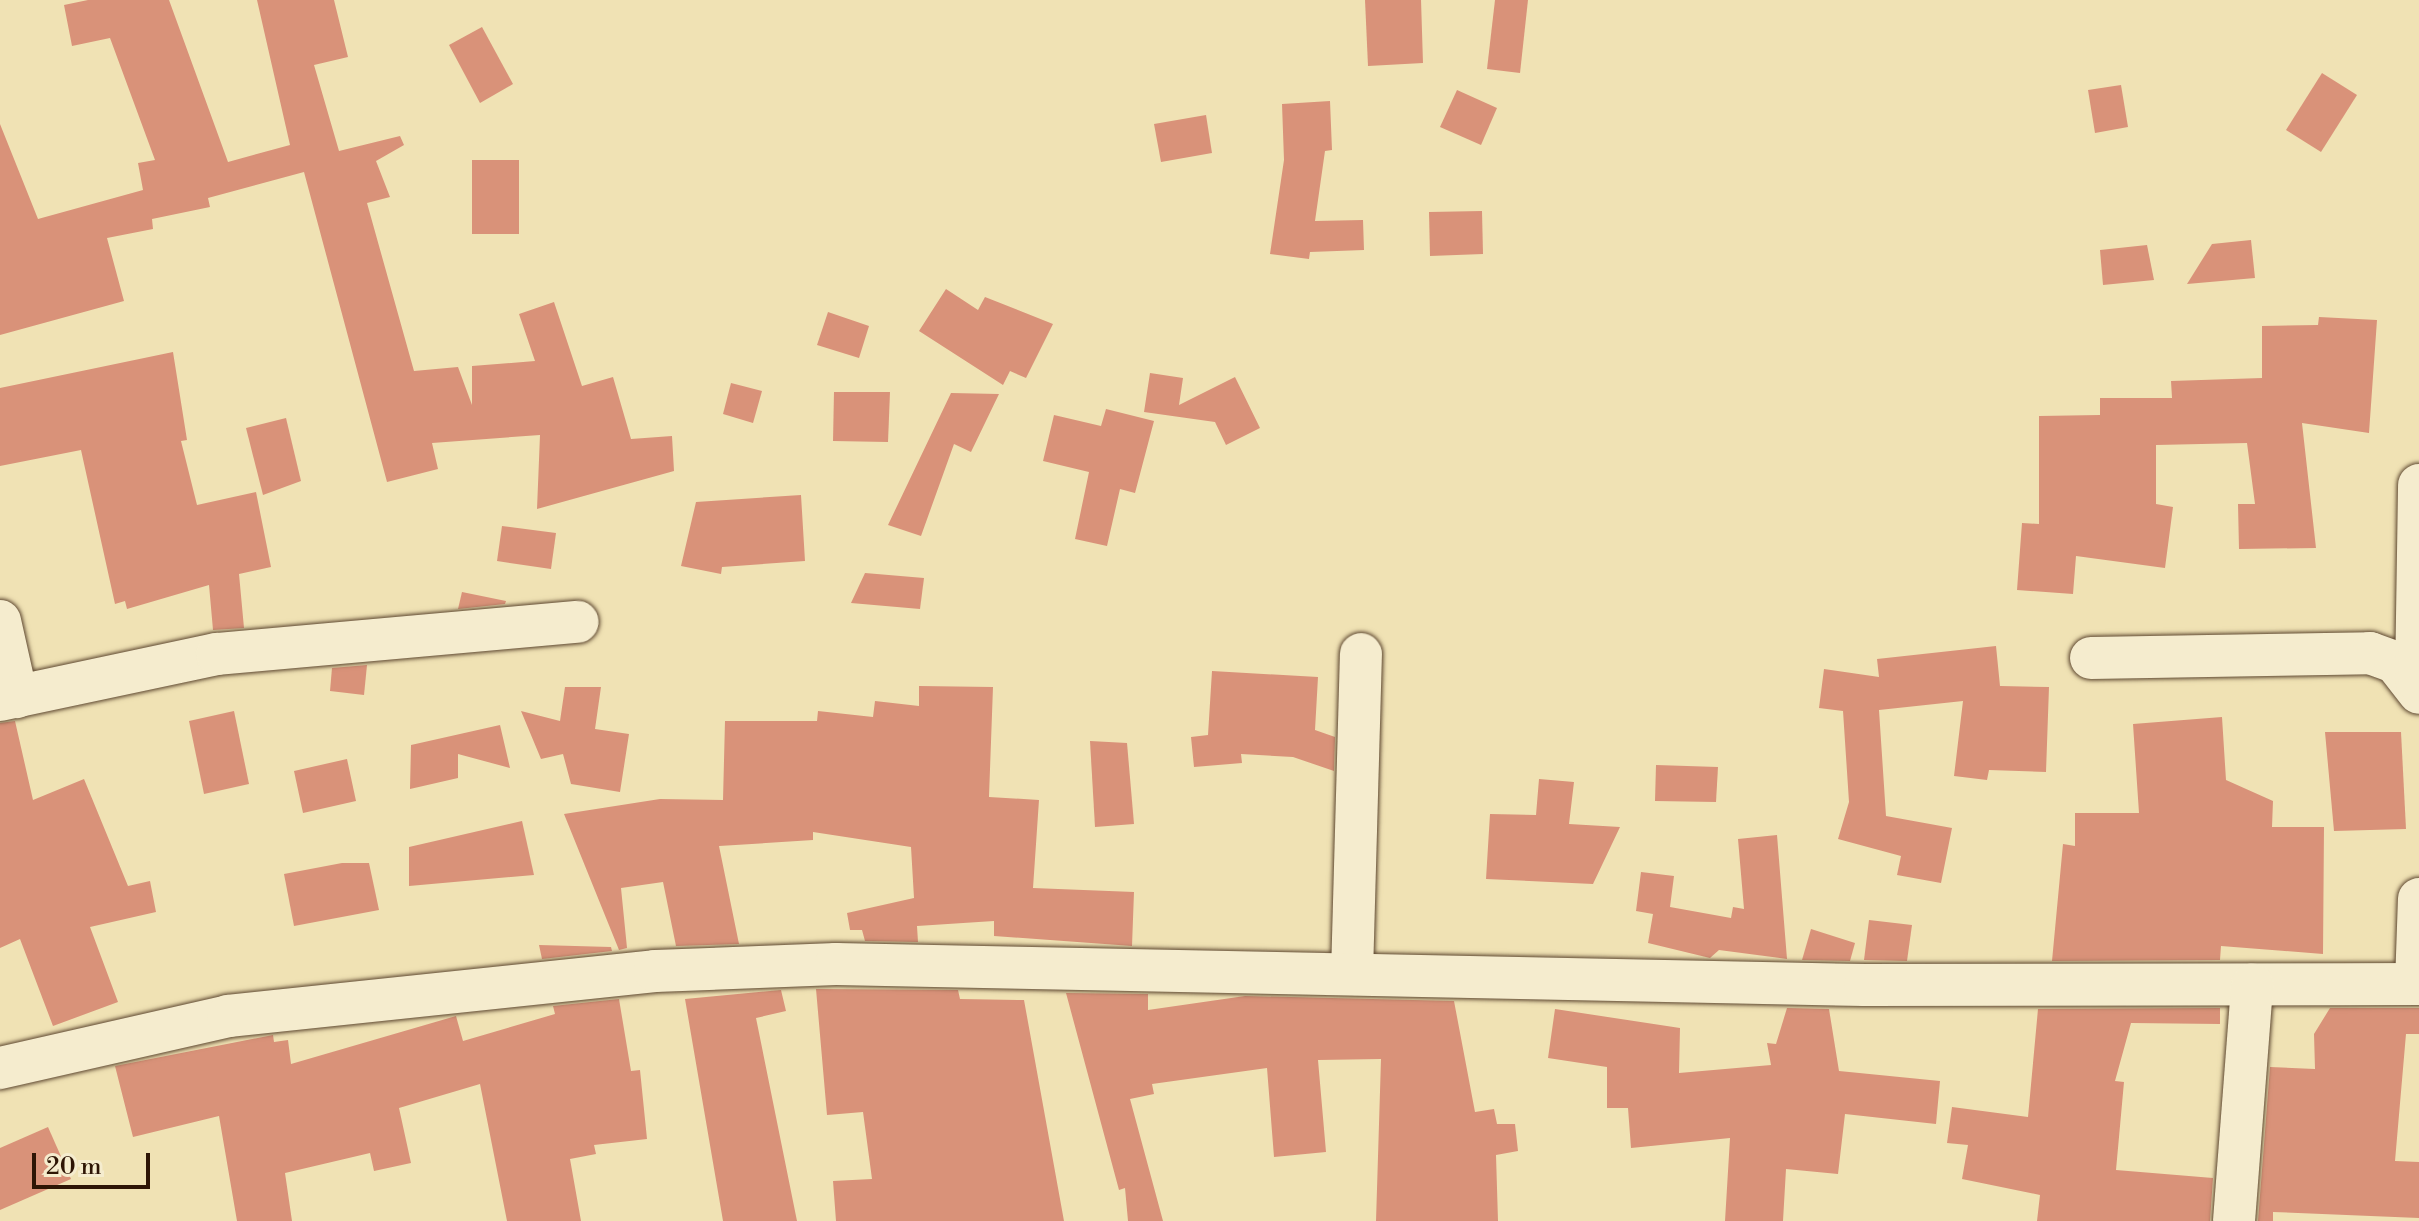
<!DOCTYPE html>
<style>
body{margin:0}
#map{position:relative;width:2419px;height:1221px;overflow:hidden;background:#f0e2b4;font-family:"Libre Bodoni",serif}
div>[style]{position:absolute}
.building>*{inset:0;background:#d99279}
.roads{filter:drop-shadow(0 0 2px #5e4831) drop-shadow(0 0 2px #5e4831)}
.minor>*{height:42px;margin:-21px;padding:0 21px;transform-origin:21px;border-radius:21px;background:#f5ecce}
span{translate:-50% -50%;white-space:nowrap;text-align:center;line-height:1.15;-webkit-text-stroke:6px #f5ecce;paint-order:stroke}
.scale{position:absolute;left:32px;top:1153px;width:118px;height:36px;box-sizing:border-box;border:4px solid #2e1505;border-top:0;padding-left:10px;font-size:24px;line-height:28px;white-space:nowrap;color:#2e1505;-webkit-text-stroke:6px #f5ecce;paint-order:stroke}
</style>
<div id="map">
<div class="building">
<i style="clip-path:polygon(88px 0,169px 0,228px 162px,290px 145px,257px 0,334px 0,348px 57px,314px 65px,339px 151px,400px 136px,404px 145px,376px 161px,390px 197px,367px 203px,414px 371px,458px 367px,472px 405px,472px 366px,535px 361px,519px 314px,554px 302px,582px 386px,613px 377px,631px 439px,672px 436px,674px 471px,537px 509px,540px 435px,432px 443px,438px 469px,387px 482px,304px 172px,208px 198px,210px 207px,152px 219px,153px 229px,107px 238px,124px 301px,0 335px,0 124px,38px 219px,143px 190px,138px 163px,155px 160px,110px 38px,72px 46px,64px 5px)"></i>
<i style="clip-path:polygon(1365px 0,1421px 0,1423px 63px,1368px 66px)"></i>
<i style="clip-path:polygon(1495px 0,1528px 0,1520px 73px,1487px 69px)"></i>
<i style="clip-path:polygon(482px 27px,513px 84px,480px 103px,449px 45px)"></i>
<i style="clip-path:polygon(2322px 73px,2357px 95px,2321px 152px,2286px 130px)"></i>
<i style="clip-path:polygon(2121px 85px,2128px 127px,2095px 133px,2088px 90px)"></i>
<i style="clip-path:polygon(1457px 90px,1497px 108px,1481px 145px,1440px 127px)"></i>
<i style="clip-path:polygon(1330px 101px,1332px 150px,1325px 151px,1315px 221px,1363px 220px,1364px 250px,1310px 252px,1309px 259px,1270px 254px,1284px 160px,1282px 104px)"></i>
<i style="clip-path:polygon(1206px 115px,1212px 153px,1161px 162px,1154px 124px)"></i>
<i style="clip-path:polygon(472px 160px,519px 160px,519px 234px,472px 234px)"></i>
<i style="clip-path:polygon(1482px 211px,1483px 254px,1430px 256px,1429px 212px)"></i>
<i style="clip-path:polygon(2251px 240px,2255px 278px,2187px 284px,2212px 244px)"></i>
<i style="clip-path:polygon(2147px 245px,2154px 280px,2103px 285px,2100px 250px)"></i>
<i style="clip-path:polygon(946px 289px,978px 310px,985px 297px,1053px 324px,1026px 378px,1010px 371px,1003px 385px,919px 331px)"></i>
<i style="clip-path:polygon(828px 312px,869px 326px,859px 358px,817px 345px)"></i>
<i style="clip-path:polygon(2319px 317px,2377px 320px,2369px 433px,2302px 423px,2316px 548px,2239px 549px,2238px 504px,2255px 504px,2247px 443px,2156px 445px,2156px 504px,2173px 507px,2165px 568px,2076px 556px,2073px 594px,2017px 590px,2022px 523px,2039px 524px,2039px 416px,2100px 415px,2100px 398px,2172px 398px,2171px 381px,2262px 378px,2262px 326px,2318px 325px)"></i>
<i style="clip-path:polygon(173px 352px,187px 440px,181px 441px,197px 505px,256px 492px,271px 567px,239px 574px,244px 628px,213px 630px,209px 585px,127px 609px,125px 601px,115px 604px,81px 450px,0 466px,0 388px)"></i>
<i style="clip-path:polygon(1150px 373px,1183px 378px,1179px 405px,1235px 377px,1260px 428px,1226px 445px,1215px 422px,1144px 412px)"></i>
<i style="clip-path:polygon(731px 383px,762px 391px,753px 423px,723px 414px)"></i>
<i style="clip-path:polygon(834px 392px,890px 392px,888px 442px,833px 441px)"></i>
<i style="clip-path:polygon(951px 393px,999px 394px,971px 452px,954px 444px,921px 536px,888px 525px)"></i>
<i style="clip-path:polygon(1106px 409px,1154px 421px,1135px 493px,1120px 489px,1107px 546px,1075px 539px,1089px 472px,1043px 461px,1054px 415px,1101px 426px)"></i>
<i style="clip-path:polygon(286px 418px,301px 481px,263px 495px,246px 428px)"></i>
<i style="clip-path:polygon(801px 495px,805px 561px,722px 567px,721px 574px,681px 566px,696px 502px)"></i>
<i style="clip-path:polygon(502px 526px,556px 533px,551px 569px,497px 561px)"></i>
<i style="clip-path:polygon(865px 573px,924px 578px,920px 609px,851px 603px)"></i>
<i style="clip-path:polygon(462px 592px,506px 601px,505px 604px,458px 609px)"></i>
<i style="clip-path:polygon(1996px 646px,2000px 686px,2049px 687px,2046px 772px,1989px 770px,1987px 780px,1954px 776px,1963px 701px,1879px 710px,1886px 816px,1952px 828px,1941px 883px,1897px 875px,1901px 856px,1838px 839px,1849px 802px,1843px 711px,1819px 708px,1824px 669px,1879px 677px,1877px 659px)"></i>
<i style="clip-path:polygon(367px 665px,364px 695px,330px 691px,332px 668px)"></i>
<i style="clip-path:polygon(1212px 671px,1318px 677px,1315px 730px,1335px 737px,1334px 771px,1293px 757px,1241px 754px,1242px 763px,1194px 767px,1191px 737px,1208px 735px)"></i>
<i style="clip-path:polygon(919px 686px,993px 687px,989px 797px,1039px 800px,1033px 888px,1134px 892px,1132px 946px,994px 936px,994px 921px,917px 926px,918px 942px,865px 941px,862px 930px,850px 930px,847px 913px,914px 898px,911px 847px,813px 832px,813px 840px,719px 846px,739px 944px,676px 946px,663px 882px,621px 888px,627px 948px,619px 950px,564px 814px,660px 799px,723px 800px,725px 721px,817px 721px,818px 711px,873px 717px,875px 701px,919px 706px)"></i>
<i style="clip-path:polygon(565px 687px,601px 687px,595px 729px,629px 734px,620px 792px,571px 784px,563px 754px,541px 759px,521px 711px,560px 721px)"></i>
<i style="clip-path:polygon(234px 711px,249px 784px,204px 794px,189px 721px)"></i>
<i style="clip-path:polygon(2222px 717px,2226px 780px,2273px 801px,2272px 827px,2324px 827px,2323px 954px,2221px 946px,2220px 960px,2052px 961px,2063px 844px,2075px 846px,2075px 813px,2139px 813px,2133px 724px)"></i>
<i style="clip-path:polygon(15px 721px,33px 800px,84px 779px,128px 886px,150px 881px,156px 912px,90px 927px,118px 1002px,53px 1026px,20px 939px,0 948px,0 723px)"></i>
<i style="clip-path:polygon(500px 725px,510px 768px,458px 754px,458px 778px,410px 789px,411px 745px)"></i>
<i style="clip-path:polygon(2325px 732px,2401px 732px,2406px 829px,2334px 831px)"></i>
<i style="clip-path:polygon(1090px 741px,1127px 743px,1134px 824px,1095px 827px)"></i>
<i style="clip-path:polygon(347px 759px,356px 801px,303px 813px,294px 771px)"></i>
<i style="clip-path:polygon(1656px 765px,1718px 767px,1716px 802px,1655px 801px)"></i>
<i style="clip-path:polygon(1539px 779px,1574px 782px,1569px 824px,1620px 827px,1593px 884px,1486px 879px,1490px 814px,1536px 815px)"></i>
<i style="clip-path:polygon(522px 821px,534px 875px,409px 886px,409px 847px)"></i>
<i style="clip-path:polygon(1777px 835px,1787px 959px,1719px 950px,1710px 958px,1648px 943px,1653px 914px,1636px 911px,1641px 872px,1674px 876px,1670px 907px,1731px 918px,1733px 907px,1744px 909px,1738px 839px)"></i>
<i style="clip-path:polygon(342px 863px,369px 863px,379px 910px,294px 926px,284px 874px)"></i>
<i style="clip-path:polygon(1869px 920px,1912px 925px,1907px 961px,1864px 960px)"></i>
<i style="clip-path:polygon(1811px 929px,1855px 943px,1850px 961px,1802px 960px)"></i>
<i style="clip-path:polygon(539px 945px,611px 947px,612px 951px,542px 959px)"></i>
<i style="clip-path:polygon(816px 989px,958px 990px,960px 999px,1024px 1000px,1064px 1221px,836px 1221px,833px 1181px,872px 1179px,863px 1112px,827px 1115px)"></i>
<i style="clip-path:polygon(781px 990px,786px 1011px,756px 1018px,797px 1221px,723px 1221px,685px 999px)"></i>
<i style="clip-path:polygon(1066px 993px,1148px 994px,1148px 1010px,1245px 996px,1454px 1001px,1475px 1112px,1494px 1109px,1497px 1124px,1515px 1124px,1518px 1151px,1496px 1155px,1498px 1221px,1376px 1221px,1381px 1059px,1318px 1060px,1326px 1152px,1274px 1157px,1267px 1068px,1152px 1084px,1154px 1094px,1130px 1099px,1163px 1221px,1128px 1221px,1125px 1188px,1119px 1190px)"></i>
<i style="clip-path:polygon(619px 999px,631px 1071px,640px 1070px,647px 1139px,594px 1145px,596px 1154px,570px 1159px,581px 1221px,507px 1221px,480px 1084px,399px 1108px,411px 1163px,374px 1171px,370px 1153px,285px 1173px,292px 1221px,237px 1221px,219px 1116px,133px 1137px,115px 1066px,273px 1035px,274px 1042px,288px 1040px,291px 1064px,456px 1016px,463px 1041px,555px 1014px,553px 1006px)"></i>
<i style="clip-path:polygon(1787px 1008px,1829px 1009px,1839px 1071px,1940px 1081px,1936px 1124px,1845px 1114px,1838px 1174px,1786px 1169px,1783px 1221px,1725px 1221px,1730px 1138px,1631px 1148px,1628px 1108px,1607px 1108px,1607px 1067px,1548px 1058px,1555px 1009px,1680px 1028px,1679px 1073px,1771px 1065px,1767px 1043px,1776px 1044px)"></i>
<i style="clip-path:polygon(2220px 1008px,2220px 1024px,2131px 1023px,2115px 1081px,2124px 1082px,2116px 1170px,2213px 1178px,2210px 1221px,2037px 1221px,2040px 1195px,1962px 1179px,1968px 1145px,1947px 1143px,1952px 1107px,2028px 1117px,2038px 1009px)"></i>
<i style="clip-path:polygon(2330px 1008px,2419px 1008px,2419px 1034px,2406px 1034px,2395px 1161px,2419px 1162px,2419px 1218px,2273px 1212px,2273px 1221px,2258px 1221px,2270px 1067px,2315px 1069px,2314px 1034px)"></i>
<i style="clip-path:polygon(48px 1127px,71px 1179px,0 1210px,0 1148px)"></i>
</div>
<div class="roads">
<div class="minor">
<i style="left:0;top:621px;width:78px;rotate:77.4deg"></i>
<i style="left:2091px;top:658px;width:279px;rotate:-1deg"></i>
<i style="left:2370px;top:653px;width:27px;rotate:20deg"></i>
<i style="left:2395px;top:662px;width:39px;rotate:52deg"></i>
<i style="left:2416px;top:680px;width:195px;rotate:-89.1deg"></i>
<i style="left:0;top:700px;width:222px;rotate:-12deg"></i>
<i style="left:217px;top:654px;width:362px;rotate:-5.1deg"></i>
<i style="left:1352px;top:974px;width:320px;rotate:-88.4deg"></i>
<i style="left:2416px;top:984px;width:85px;rotate:-88deg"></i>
<i style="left:0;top:1068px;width:234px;rotate:-12.8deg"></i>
<i style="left:228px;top:1016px;width:429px;rotate:-6deg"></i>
<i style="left:655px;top:971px;width:181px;rotate:-2.2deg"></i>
<i style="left:836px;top:964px;width:1029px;rotate:1.17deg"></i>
<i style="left:1865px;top:985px;width:554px;rotate:-0.1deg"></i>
<i style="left:2234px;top:1221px;width:237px;rotate:-85.6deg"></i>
</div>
</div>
<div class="scale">20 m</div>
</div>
